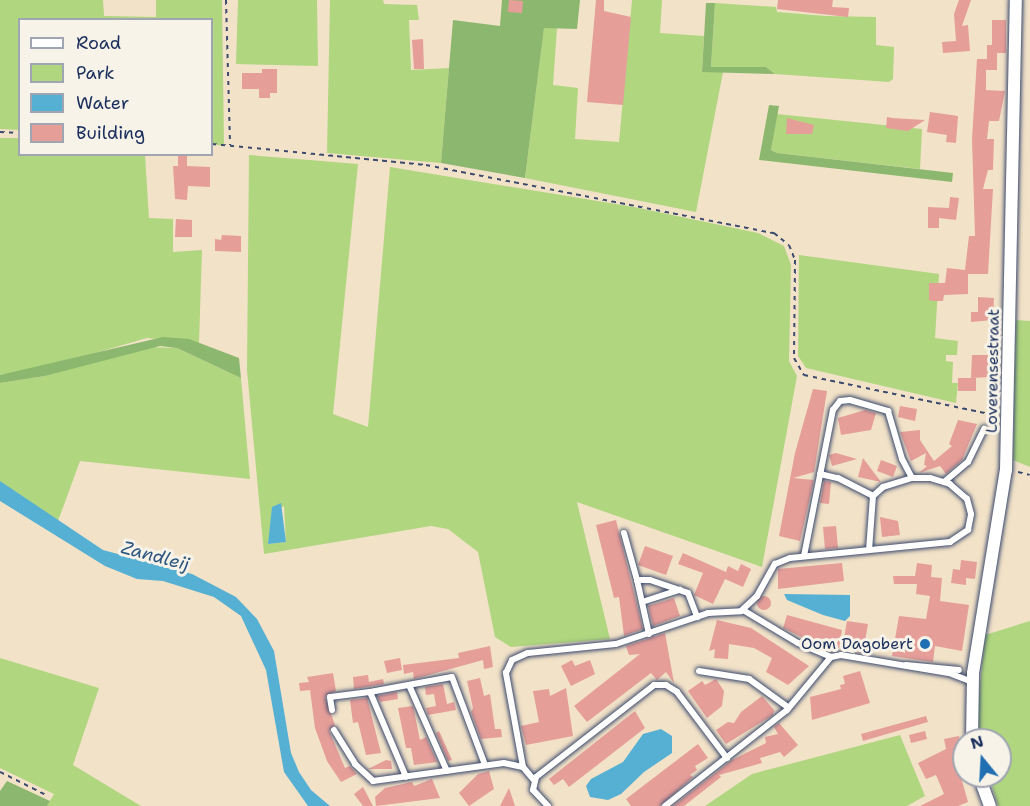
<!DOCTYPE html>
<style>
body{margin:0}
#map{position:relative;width:1030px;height:806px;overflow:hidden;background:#f2e2c8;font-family:"Shantell Sans",sans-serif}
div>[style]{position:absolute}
.green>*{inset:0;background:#b0d67f}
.forest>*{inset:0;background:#8cb76e}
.water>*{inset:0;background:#56b0d4}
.building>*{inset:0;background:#e69e99}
.round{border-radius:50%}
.path>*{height:2px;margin-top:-1px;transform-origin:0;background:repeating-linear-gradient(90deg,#3b4a6e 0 4.5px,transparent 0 9px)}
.roads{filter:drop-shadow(0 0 2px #3b4a6e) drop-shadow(0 0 2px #3b4a6e)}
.lane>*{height:6px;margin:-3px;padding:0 3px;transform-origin:3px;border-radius:3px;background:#fff}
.street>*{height:12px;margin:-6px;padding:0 6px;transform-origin:6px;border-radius:6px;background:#fff}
.dots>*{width:16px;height:16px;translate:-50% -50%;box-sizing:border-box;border:3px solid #f7f3e8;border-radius:50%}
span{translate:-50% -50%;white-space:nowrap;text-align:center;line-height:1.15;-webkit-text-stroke:6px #f7f3e8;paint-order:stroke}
.street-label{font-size:16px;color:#1b2f5e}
.poi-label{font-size:16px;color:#1b2f5e}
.right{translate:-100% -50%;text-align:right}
.water-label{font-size:18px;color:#2d5681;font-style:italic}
.legend{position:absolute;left:18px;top:18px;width:195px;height:138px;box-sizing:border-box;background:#f7f3e8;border:2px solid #9fa5b1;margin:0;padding:8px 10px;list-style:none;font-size:18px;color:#1b2f5e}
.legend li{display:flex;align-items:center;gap:12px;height:30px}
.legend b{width:30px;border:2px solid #9fa5b1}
.north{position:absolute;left:952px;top:728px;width:60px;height:60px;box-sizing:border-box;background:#f7f3e8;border:2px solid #9fa5b1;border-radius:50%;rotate:342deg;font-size:16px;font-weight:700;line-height:24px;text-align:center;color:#1b2f5e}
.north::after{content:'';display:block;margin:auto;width:21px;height:27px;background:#1f6fb2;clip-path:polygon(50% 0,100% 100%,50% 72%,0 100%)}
</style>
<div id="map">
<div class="green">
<i style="clip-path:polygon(0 0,103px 0,104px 16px,156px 17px,156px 0,222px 0,224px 146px,212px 144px,212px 20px,20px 20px,19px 130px,0 129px)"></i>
<i style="clip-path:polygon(238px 0,317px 0,318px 66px,236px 64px)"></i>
<i style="clip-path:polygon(330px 0,383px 0,384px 4px,417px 5px,419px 20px,409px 20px,411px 70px,449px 68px,441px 163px,327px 153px)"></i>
<i style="clip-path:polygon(632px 0,662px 0,660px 33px,704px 36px,702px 71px,723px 72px,696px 212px,525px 178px,544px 27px,557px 28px,553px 85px,578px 88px,575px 139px,619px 142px)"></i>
<i style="clip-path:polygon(715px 3px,776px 7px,777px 12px,826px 16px,876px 17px,876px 45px,894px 47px,893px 79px,889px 82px,775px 74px,766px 67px,711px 67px)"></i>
<i style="clip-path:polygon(777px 114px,922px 129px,920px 169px,777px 153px,771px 150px)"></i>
<i style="clip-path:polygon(0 138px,19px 138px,20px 154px,145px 155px,149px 218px,173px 219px,173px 252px,202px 250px,199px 343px,147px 338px,43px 368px,0 375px)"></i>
<i style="clip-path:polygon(evenodd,249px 155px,358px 164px,333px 414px,368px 427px,390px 167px,634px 207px,758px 233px,784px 246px,791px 265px,789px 361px,797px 376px,762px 567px,577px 502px,610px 639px,511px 647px,495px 637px,478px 552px,448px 529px,431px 526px,264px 554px,247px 370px,249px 155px,284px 506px,286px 542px,268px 544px,272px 513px,284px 506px)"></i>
<i style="clip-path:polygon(799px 255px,939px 274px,935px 338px,958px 341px,957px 355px,946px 355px,946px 361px,953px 362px,952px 383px,958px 383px,956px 403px,806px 368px,798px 356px)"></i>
<i style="clip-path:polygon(1016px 320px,1030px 321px,1030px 467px,1013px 460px)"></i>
<i style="clip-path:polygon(148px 347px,177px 348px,241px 378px,250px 479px,80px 461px,58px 521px,0 491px,0 383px,45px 376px)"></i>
<i style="clip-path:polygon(1030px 621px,1030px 806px,998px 806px,989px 776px,1000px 776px,1000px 740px,980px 740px,977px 716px,985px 635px)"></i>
<i style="clip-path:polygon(0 658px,99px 688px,73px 765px,141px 806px,47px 806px,54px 794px,0 768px)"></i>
<i style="clip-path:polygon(900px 735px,925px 796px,907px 806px,705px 806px,752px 774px)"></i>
</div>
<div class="forest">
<i style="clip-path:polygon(502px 0,580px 0,577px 29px,544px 28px,525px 178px,441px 163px,453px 20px,500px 26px)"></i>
<i style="clip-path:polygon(706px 3px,715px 3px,711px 67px,766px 67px,775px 74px,702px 72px)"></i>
<i style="clip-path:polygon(769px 105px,779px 106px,771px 150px,777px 153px,953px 173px,952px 182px,759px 160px)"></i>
<i style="clip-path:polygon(163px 337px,189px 339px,239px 358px,241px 378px,177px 348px,160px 346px,45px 376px,0 383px,0 375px)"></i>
<i style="clip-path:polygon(7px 781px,50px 801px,47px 806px,0 806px,0 791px)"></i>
</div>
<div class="water">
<i style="clip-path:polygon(0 481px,103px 550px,192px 574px,236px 597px,257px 619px,274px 651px,291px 753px,299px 772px,311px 790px,330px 806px,308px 806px,284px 772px,266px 670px,241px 616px,214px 597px,163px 581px,137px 579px,105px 566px,0 501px)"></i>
<i style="clip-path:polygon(281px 503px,286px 542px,268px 544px,272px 507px)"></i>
<i style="clip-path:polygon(784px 594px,850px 595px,850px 616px,845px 621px,823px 615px,787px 600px)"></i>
<i style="clip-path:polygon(661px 729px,672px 736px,672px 753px,644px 772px,621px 794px,608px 800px,590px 797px,586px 786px,591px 779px,623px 762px,643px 734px)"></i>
</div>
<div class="building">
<i style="clip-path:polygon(509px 0,523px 1px,522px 13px,508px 12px)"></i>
<i style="clip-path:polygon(596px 0,604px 0,604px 11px,631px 17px,623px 105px,587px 102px)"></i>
<i style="clip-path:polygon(778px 0,833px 0,832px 7px,849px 8px,848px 17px,777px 9px)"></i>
<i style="clip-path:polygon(959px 0,971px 0,962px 26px,968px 25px,970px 51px,943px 53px,942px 42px,956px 41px,954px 14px)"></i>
<i style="clip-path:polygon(992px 20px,1006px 20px,1006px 53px,997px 53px,997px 70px,986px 70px,986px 90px,1005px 91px,999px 121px,989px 121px,987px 139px,994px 139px,993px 170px,988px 170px,983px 189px,993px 189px,988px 274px,968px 274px,968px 294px,944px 295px,943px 301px,934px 301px,929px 300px,929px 283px,945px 283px,947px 268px,965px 270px,969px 236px,975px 236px,972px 139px,977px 59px,987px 59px,987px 45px,992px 45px)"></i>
<i style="clip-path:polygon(423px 39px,424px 69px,414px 69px,412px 40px)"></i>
<i style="clip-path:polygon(262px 69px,277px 69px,277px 93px,270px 93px,270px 98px,259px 98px,259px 89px,242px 89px,242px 73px,262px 73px)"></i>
<i style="clip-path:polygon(930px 112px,958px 116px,956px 143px,946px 142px,947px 135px,927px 132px)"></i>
<i style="clip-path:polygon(887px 117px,892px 118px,925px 120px,908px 131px,886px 128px)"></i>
<i style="clip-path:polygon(787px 118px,814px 125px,812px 134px,786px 134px)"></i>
<i style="clip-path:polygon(178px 154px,187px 154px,187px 166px,210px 167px,210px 187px,188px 186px,187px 200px,175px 199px,173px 166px,178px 166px)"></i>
<i style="clip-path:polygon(950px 197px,959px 198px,956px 220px,939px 218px,939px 228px,928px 228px,928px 207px,949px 208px)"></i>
<i style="clip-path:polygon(176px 219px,192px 220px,192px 237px,175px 237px)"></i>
<i style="clip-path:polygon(222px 235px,241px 236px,241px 252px,215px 251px,215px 239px,221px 240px)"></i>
<i style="clip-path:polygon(978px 297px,994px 298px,993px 320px,971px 322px,971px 312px,978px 312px)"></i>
<i style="clip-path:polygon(972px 355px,993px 355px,991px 377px,971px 378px)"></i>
<i style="clip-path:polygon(958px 378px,976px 378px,976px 391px,958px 391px)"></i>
<i style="clip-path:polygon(813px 389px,827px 391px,814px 472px,793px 478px,814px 480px,800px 541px,779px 536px,795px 453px)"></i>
<i style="clip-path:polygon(900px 406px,917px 409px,915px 421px,898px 417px)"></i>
<i style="clip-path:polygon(865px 410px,876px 413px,871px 430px,841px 435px,838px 418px)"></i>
<i style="clip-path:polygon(958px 420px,977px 424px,962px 460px,946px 474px,940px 466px,919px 473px,927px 466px,924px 465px,926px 453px,911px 461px,900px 432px,920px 430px,920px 440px,934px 461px,952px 446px,949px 444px)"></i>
<i style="clip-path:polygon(836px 453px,857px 459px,832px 466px,829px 455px)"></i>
<i style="clip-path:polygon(863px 458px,881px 482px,858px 477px)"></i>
<i style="clip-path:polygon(881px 460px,897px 466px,893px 477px,877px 471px)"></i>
<i style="clip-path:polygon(824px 481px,831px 482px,829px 504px,820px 503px)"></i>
<i style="clip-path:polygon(880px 517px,898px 521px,900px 535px,882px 537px)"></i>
<i style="clip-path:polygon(616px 520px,643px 629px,624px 636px,619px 597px,614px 598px,596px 525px)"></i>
<i style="clip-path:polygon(836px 526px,838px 548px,825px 549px,823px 527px)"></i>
<i style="clip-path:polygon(645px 546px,673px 556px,666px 575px,638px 565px)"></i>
<i style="clip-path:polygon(683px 553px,726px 572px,728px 566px,738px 571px,741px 564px,751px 569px,743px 587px,725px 579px,713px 604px,694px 595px,703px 573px,678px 564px)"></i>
<i style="clip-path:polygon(961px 560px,977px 562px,975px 579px,966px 578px,966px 585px,951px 583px,953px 569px,960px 570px)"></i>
<i style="clip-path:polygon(842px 563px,844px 581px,778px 589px,778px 569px)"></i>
<i style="clip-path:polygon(917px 563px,932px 565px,931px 577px,942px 578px,940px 601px,969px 605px,962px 651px,935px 646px,933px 662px,892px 656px,899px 616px,926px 619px,930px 596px,916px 594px,917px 584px,894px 584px,893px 576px,915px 576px)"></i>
<i class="round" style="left:757px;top:596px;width:14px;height:14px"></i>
<i style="clip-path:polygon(674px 598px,680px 616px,653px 626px,648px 606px)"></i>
<i style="clip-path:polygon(787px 615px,842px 630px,839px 648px,816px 644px,783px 628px)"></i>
<i style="clip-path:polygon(717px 620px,751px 628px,809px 666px,788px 685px,766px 672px,772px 658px,754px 648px,729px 644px,728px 659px,714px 658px,715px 649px,709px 651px)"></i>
<i style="clip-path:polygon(847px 621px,868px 624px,863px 653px,855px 652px,857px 640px,844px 638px)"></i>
<i style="clip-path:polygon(665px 633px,674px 683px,666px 672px,657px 680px,651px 673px,587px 722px,574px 706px,640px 654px,629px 655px,626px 646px)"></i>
<i style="clip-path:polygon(490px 646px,493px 667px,484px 669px,483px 660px,414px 679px,413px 672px,404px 674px,403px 665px,459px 658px,458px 653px)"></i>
<i style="clip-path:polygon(400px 658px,402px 670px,387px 673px,384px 661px)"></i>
<i style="clip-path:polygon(572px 660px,575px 666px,590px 660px,595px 674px,571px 686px,561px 666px)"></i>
<i style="clip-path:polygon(860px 671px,870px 703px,812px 720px,810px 697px,841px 689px,840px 685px,845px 684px,843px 676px)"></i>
<i style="clip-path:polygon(333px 673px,336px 691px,325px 697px,335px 725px,329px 731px,345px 768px,350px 766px,357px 774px,341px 782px,327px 761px,315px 728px,310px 690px,300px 691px,299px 683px,309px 682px,307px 677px)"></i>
<i style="clip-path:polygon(368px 675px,369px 682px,383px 679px,384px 684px,354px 689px,353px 677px)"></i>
<i style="clip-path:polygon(480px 678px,484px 696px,490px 694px,495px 729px,501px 729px,502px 737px,481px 739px,471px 712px,473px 708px,467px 681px)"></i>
<i style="clip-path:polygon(716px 679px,724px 691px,722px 706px,707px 718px,688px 691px,702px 681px,705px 685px)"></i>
<i style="clip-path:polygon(443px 684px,447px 704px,454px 702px,456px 710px,428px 715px,426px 708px,436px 706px,434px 694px,426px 695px,425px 687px)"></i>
<i style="clip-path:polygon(566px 688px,573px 736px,526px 745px,521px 726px,539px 722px,533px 691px,549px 689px,550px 696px)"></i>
<i style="clip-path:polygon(397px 692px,398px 699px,380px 702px,377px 696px)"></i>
<i style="clip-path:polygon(762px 696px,774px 710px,773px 715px,726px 744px,716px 730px,728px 722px,734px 723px,741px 712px)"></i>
<i style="clip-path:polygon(367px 698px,381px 753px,366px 755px,358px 722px,353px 723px,350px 700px)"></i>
<i style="clip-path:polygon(413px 706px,420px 740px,426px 737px,437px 762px,414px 765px,411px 748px,406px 748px,398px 708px)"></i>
<i style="clip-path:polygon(635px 711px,645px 728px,569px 787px,563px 779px,554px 785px,549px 779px)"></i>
<i style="clip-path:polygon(926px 716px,928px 722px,863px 741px,861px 734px)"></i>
<i style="clip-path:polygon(779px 723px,798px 745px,784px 757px,780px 752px,760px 758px,762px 763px,719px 775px,721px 777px,684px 806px,673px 806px,732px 760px,766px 743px,765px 737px,778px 734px,774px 727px)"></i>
<i style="clip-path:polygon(439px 731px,452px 760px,448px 761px,436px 733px)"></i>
<i style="clip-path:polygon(925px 731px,927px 739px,911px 743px,909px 735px)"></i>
<i style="clip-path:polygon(959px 736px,964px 761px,964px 769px,959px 770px,968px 802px,958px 806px,920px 806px,944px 794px,936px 775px,926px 779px,918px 763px,946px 749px,944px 739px)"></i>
<i style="clip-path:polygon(698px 744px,708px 758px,695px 766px,697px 770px,690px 775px,693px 777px,660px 806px,631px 806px,626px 799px)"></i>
<i style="clip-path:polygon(386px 760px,391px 761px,392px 769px,368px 769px)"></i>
<i style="clip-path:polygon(489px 771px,494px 789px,469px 806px,459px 793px,478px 774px)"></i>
<i style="clip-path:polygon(432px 779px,440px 798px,376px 806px,375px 797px,385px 788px,412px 782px,414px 786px)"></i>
<i style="clip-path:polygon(363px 787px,373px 806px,363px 806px,354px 794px)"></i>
<i style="clip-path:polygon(509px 788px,515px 806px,500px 806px)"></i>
</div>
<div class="path">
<i style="left:226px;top:0;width:145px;rotate:88.4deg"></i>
<i style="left:0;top:132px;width:20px;rotate:3deg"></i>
<i style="left:212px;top:144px;width:215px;rotate:5.6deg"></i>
<i style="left:426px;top:165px;width:355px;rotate:11.1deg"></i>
<i style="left:774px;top:233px;width:19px;rotate:39deg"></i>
<i style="left:789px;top:245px;width:16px;rotate:68deg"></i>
<i style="left:795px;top:260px;width:98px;rotate:90.6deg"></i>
<i style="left:794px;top:358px;width:20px;rotate:60deg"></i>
<i style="left:804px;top:375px;width:198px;rotate:11.9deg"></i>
<i style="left:1018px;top:472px;width:12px;rotate:14deg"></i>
<i style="left:0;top:772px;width:54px;rotate:26.6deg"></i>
</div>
<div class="roads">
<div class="lane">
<i style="left:820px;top:474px;width:18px;rotate:13deg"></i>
<i style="left:838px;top:478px;width:39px;rotate:27deg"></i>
<i style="left:944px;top:482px;width:31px;rotate:-40deg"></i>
<i style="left:968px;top:462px;width:37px;rotate:-64deg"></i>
<i style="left:624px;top:533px;width:49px;rotate:74.5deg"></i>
<i style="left:804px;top:556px;width:149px;rotate:-78.8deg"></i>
<i style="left:833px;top:410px;width:11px;rotate:-52deg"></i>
<i style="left:840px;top:401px;width:10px;rotate:-6deg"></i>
<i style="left:850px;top:400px;width:40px;rotate:16deg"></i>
<i style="left:888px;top:411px;width:50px;rotate:73.7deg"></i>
<i style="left:902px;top:459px;width:21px;rotate:62deg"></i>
<i style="left:642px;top:602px;width:40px;rotate:-18deg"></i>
<i style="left:743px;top:610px;width:64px;rotate:31deg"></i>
<i style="left:798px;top:643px;width:36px;rotate:23deg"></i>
<i style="left:649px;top:634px;width:55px;rotate:-102.5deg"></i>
<i style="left:637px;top:580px;width:13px"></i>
<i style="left:650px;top:580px;width:40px;rotate:18.9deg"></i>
<i style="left:688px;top:593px;width:26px;rotate:69deg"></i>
<i style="left:906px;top:665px;width:53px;rotate:5.4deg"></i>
<i style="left:699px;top:671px;width:51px;rotate:9.1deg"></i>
<i style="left:749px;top:679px;width:49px;rotate:35.9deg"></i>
<i style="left:409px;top:685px;width:94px;rotate:66.2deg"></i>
<i style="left:370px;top:692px;width:83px;rotate:-10.4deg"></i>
<i style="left:452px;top:677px;width:94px;rotate:69.4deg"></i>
<i style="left:332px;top:710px;width:13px;rotate:-99deg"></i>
<i style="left:330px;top:697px;width:40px;rotate:-7.1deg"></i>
<i style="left:370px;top:692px;width:92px;rotate:67deg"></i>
<i style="left:334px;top:730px;width:40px;rotate:58deg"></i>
<i style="left:355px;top:764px;width:25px;rotate:43deg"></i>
<i style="left:373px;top:781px;width:132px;rotate:-7.8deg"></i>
<i style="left:504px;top:763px;width:19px;rotate:12deg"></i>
<i style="left:523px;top:767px;width:17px;rotate:50deg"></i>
<i style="left:523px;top:767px;width:96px;rotate:-100.3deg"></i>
<i style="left:506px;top:673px;width:14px;rotate:-65deg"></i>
<i style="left:512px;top:660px;width:17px;rotate:-24deg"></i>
<i style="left:528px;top:653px;width:88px;rotate:-5.8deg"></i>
<i style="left:616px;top:644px;width:97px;rotate:-18.6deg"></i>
<i style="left:708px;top:613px;width:33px;rotate:-3deg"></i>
<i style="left:741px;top:611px;width:22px;rotate:-43deg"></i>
<i style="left:757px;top:596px;width:37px;rotate:-61deg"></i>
<i style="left:775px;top:564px;width:16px;rotate:-22deg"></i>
<i style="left:790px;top:558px;width:161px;rotate:-5.7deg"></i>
<i style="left:950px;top:542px;width:22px;rotate:-34deg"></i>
<i style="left:968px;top:530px;width:16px;rotate:-79deg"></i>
<i style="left:971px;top:514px;width:16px;rotate:-105deg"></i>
<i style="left:967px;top:499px;width:23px;rotate:-139deg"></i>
<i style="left:950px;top:484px;width:21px;rotate:-163deg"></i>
<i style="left:930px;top:478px;width:18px;rotate:180deg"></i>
<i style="left:912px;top:478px;width:30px;rotate:163deg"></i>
<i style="left:883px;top:487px;width:13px;rotate:138deg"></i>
<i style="left:873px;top:496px;width:54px;rotate:94.2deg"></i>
<i style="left:548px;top:806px;width:22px;rotate:-133deg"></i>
<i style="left:533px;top:790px;width:13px;rotate:-77deg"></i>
<i style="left:536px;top:777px;width:150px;rotate:-37.9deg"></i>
<i style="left:654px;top:685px;width:12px"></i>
<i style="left:666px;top:685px;width:13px;rotate:32deg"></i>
<i style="left:677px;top:692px;width:83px;rotate:52.9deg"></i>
<i style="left:665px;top:806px;width:155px;rotate:-38.2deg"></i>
<i style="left:787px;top:710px;width:69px;rotate:-50.3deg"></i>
<i style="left:831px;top:657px;width:10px;rotate:-11deg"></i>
<i style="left:841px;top:655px;width:109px;rotate:9.5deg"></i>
<i style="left:949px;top:673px;width:25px;rotate:21deg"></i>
</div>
<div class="street">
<i style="left:972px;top:740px;width:67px;rotate:-89.1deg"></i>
<i style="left:973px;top:673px;width:206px;rotate:-80.8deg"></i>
<i style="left:1006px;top:470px;width:470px;rotate:-88.8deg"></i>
<i style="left:979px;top:776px;width:32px;rotate:70deg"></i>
</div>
</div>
<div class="dots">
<i style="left:925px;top:644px;background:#1f6fb2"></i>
</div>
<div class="street-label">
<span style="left:993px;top:371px;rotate:-89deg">Loverensestraat</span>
</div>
<div class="poi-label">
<span class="right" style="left:913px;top:644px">Oom Dagobert</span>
</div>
<div class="water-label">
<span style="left:155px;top:556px;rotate:15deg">Zandleij</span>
</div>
<ul class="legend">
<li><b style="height:8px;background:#fff"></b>Road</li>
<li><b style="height:16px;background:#b0d67f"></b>Park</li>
<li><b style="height:16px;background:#56b0d4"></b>Water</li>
<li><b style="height:16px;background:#e69e99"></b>Building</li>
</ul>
<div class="north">N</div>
</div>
